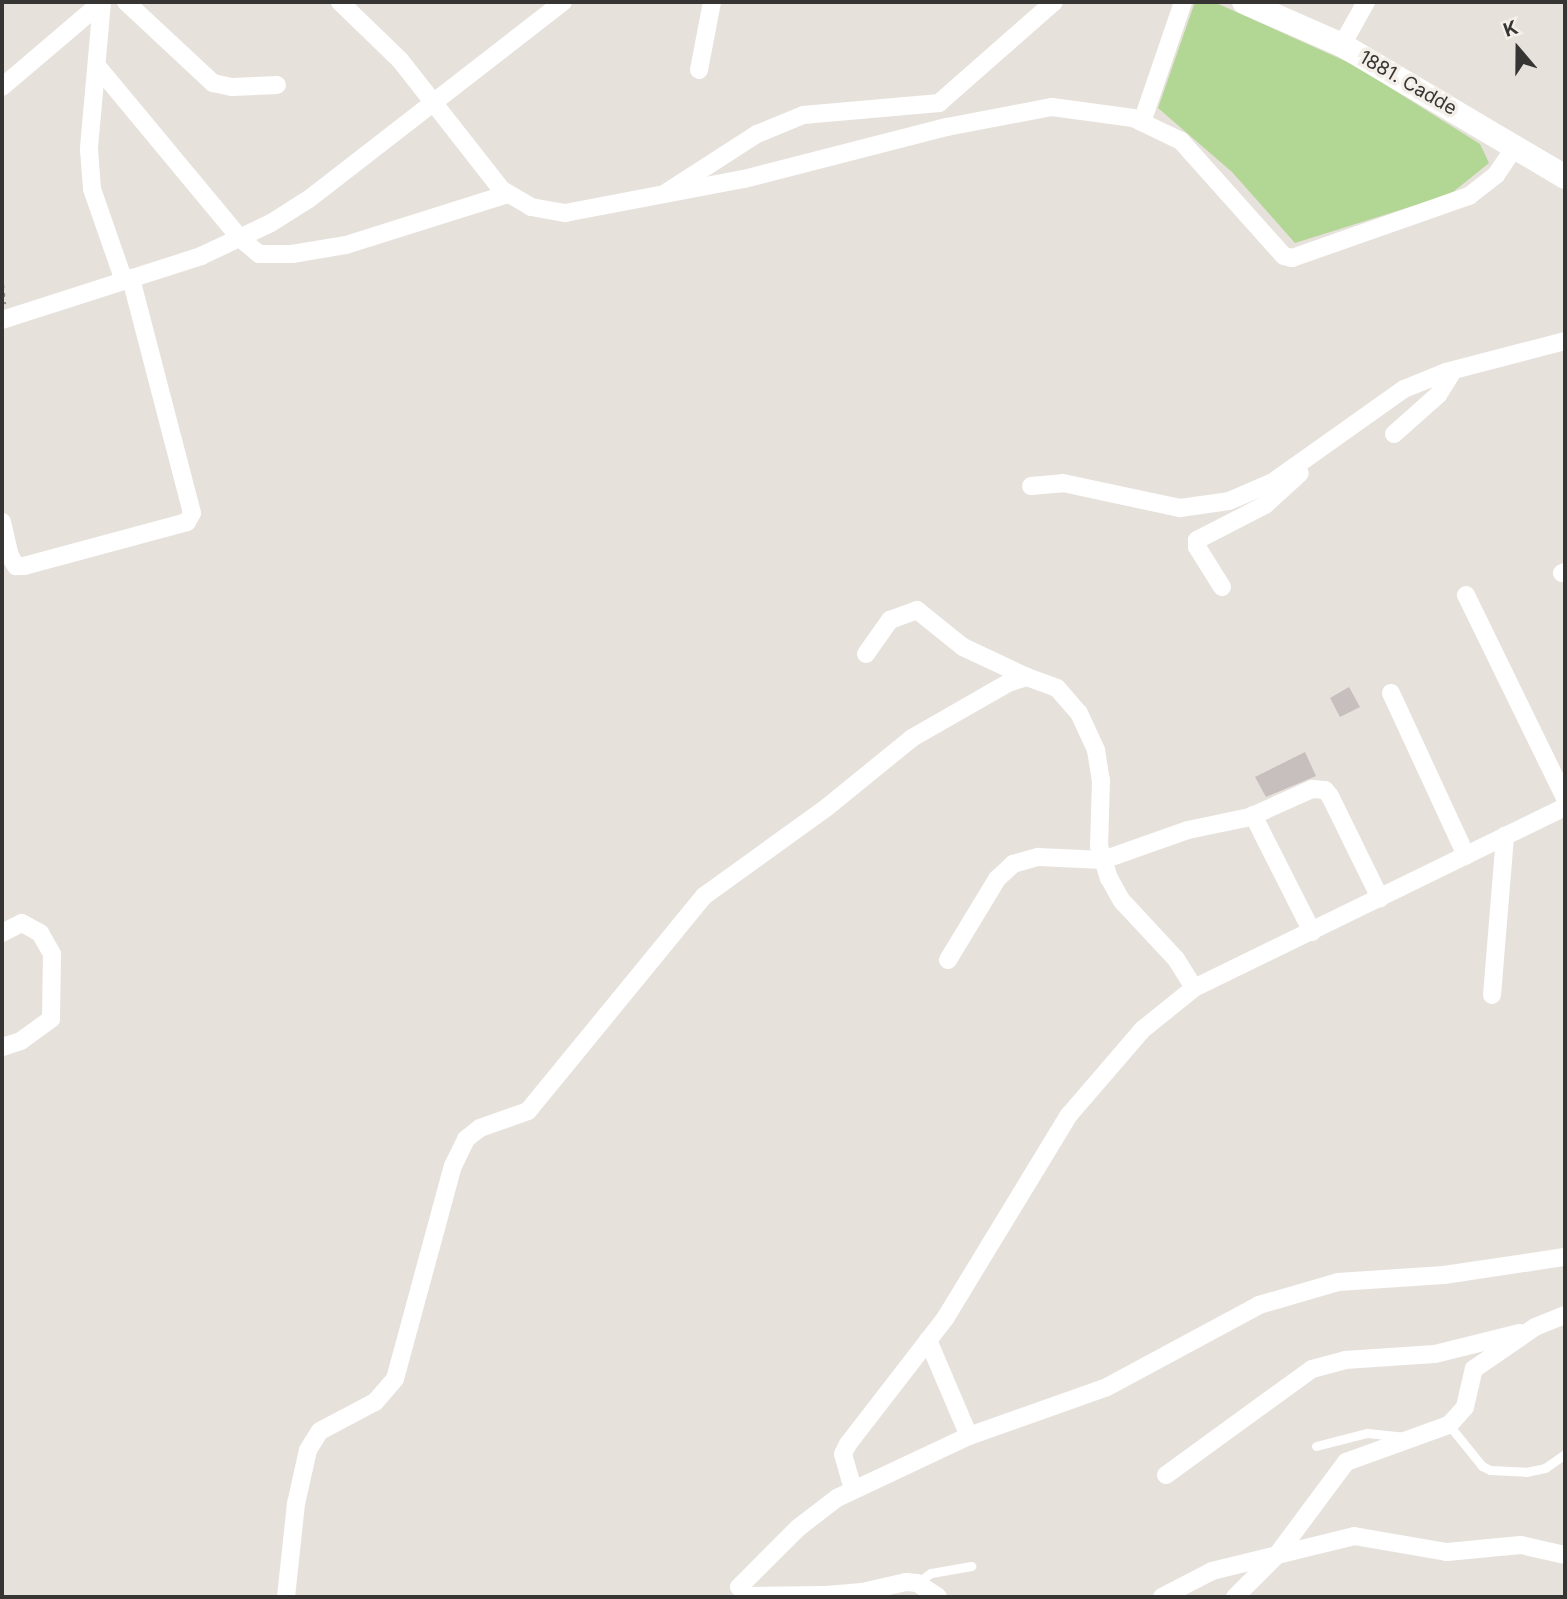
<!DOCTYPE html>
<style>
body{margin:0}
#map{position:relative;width:1567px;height:1599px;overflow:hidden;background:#e7e1dc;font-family:Inter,sans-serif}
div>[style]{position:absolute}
.green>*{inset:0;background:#b2d694}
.building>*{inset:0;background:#c7bebe}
.path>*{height:2.5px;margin-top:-1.25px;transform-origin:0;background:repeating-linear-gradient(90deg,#95918d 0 3.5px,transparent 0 8.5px)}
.lane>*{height:9px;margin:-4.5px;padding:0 4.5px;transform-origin:4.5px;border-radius:4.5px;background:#fff}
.street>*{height:18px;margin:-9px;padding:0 9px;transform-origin:9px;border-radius:9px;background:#fff}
.secondary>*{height:24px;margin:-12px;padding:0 12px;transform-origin:12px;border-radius:12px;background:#fff}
span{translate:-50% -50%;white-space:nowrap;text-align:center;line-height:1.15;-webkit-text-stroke:7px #f4efe9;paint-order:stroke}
.street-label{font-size:19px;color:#373533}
.frame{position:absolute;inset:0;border:4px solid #373533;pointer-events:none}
.north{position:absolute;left:1483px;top:14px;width:70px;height:70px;-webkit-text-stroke:5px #f4efe9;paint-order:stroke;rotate:340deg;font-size:19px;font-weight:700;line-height:28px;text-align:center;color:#373533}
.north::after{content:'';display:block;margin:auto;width:24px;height:32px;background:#373533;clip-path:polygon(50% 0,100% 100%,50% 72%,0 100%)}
</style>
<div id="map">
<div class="green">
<i style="clip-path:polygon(1195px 2px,1214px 2px,1354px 65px,1480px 144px,1489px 163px,1453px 192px,1432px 200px,1295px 243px,1232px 172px,1158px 108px)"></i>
</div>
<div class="building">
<i style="clip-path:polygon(1349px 687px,1360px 707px,1340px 717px,1330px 698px)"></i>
<i style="clip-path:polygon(1305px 752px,1316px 776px,1266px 797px,1255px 777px)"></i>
</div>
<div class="path">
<i style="left:2px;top:178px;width:10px;rotate:90deg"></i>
<i style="left:2px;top:276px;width:28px;rotate:84deg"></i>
</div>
<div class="lane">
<i style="left:1449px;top:1425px;width:53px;rotate:51.2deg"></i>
<i style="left:1482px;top:1466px;width:9px;rotate:27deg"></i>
<i style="left:1490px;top:1470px;width:36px;rotate:3deg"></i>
<i style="left:1526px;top:1472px;width:19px;rotate:-12deg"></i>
<i style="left:1545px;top:1468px;width:24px;rotate:-35deg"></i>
<i style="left:1316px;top:1446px;width:53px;rotate:-14.3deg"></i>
<i style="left:1367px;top:1433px;width:39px;rotate:6deg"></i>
<i style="left:917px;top:1583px;width:17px;rotate:-36deg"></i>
<i style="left:931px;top:1573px;width:41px;rotate:-9.9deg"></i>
</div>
<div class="street">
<i style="left:102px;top:2px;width:148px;rotate:95.1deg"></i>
<i style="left:89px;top:149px;width:40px;rotate:85.7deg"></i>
<i style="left:92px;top:189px;width:97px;rotate:70.8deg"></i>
<i style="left:126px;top:2px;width:119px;rotate:43deg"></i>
<i style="left:213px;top:83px;width:19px;rotate:12deg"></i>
<i style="left:232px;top:87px;width:45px;rotate:-2.5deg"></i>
<i style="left:340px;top:2px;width:83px;rotate:44deg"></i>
<i style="left:400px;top:60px;width:165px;rotate:51.9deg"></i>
<i style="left:502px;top:190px;width:34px;rotate:30deg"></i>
<i style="left:531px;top:207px;width:35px;rotate:10deg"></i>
<i style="left:565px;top:213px;width:182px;rotate:-10.8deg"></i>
<i style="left:744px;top:179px;width:210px;rotate:-14.4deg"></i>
<i style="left:947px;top:127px;width:107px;rotate:-10.8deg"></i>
<i style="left:1052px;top:107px;width:82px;rotate:7.7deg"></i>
<i style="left:1133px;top:118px;width:53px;rotate:25.6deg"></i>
<i style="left:1181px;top:141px;width:154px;rotate:48.2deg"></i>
<i style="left:1284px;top:256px;width:8px;rotate:14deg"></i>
<i style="left:1292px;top:258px;width:188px;rotate:-19.3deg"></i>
<i style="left:1469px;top:196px;width:34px;rotate:-38deg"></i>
<i style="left:1496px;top:175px;width:34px;rotate:-56deg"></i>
<i style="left:1342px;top:45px;width:49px;rotate:-60.8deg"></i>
<i style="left:97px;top:66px;width:224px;rotate:50.3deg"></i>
<i style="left:240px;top:238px;width:25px;rotate:40deg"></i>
<i style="left:259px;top:254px;width:33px"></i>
<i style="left:292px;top:254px;width:55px;rotate:-9.5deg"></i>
<i style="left:346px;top:245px;width:170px;rotate:-17.5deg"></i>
<i style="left:699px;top:70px;width:69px;rotate:-79.2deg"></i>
<i style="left:2px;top:87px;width:131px;rotate:-40.4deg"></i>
<i style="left:1142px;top:122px;width:127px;rotate:-71.1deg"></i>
<i style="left:667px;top:192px;width:107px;rotate:-32.8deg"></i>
<i style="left:757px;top:134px;width:50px;rotate:-22.4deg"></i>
<i style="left:803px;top:115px;width:137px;rotate:-5deg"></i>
<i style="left:939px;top:103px;width:153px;rotate:-41.3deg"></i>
<i style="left:2px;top:320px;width:209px;rotate:-17.8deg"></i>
<i style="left:201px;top:256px;width:77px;rotate:-25.2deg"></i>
<i style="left:271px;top:223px;width:45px;rotate:-32.3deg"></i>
<i style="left:309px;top:199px;width:321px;rotate:-37.8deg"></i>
<i style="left:1394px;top:434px;width:59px;rotate:-41.6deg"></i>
<i style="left:1438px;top:395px;width:28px;rotate:-58deg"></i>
<i style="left:1031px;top:486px;width:32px;rotate:-5deg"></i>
<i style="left:1063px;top:483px;width:120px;rotate:12.1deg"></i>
<i style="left:1180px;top:508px;width:49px;rotate:-8.1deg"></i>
<i style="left:1229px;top:501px;width:48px;rotate:-23.4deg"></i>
<i style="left:1273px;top:482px;width:161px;rotate:-35.4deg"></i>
<i style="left:1404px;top:389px;width:45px;rotate:-22deg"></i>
<i style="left:1446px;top:372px;width:123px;rotate:-14.6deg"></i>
<i style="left:2px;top:522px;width:35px;rotate:77deg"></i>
<i style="left:10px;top:556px;width:12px;rotate:59deg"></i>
<i style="left:16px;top:566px;width:8px"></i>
<i style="left:24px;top:566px;width:169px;rotate:-15.1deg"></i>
<i style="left:187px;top:522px;width:10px;rotate:-61deg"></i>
<i style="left:192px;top:513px;width:243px;rotate:-104.6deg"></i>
<i style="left:1562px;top:573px;width:3px;rotate:-18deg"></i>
<i style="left:1222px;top:587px;width:47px;rotate:-122deg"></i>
<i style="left:1197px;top:547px;width:7px;rotate:-90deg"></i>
<i style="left:1197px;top:540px;width:76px;rotate:-27.2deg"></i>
<i style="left:1265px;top:505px;width:47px;rotate:-42.4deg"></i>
<i style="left:1466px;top:595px;width:226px;rotate:64deg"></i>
<i style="left:866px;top:654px;width:42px;rotate:-54.8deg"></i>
<i style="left:890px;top:620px;width:29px;rotate:-20deg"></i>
<i style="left:917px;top:610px;width:59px;rotate:38.8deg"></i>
<i style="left:963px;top:647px;width:71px;rotate:25.1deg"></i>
<i style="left:1391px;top:693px;width:179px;rotate:65.2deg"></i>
<i style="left:1253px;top:815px;width:131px;rotate:63.2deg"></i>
<i style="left:2px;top:933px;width:22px;rotate:-27deg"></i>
<i style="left:22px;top:923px;width:21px;rotate:29deg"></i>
<i style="left:40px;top:933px;width:24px;rotate:60deg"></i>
<i style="left:52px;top:954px;width:65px;rotate:90.9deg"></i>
<i style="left:51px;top:1019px;width:37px;rotate:144deg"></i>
<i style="left:21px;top:1041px;width:20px;rotate:162deg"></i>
<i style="left:948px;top:960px;width:95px;rotate:-58.8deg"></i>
<i style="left:997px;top:879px;width:22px;rotate:-43deg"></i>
<i style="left:1013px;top:864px;width:26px;rotate:-16deg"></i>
<i style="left:1038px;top:857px;width:65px;rotate:2.6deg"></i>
<i style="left:1103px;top:860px;width:90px;rotate:-19.4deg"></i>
<i style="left:1188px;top:830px;width:63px;rotate:-11.8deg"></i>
<i style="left:1250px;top:817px;width:68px;rotate:-24.3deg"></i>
<i style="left:1312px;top:789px;width:13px;rotate:4deg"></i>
<i style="left:1325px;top:790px;width:8px;rotate:50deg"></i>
<i style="left:1330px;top:796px;width:114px;rotate:63.9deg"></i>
<i style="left:1492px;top:995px;width:160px;rotate:-85.3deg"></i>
<i style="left:928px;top:1340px;width:104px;rotate:66.9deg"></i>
<i style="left:1166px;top:1475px;width:180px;rotate:-36deg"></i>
<i style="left:1312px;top:1369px;width:34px;rotate:-15deg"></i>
<i style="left:1345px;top:1360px;width:90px;rotate:-3.8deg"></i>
<i style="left:1435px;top:1354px;width:87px;rotate:-14deg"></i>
<i style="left:853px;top:1489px;width:36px;rotate:-106deg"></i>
<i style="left:843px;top:1454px;width:11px;rotate:-63deg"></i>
<i style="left:848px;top:1444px;width:160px;rotate:-52.3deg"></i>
<i style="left:946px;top:1317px;width:237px;rotate:-58.7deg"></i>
<i style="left:1069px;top:1115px;width:112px;rotate:-49.3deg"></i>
<i style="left:1142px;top:1030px;width:67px;rotate:-38.9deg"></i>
<i style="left:1194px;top:988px;width:413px;rotate:-26deg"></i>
<i style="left:286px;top:1597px;width:94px;rotate:-83.9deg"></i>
<i style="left:296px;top:1504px;width:55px;rotate:-77.5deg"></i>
<i style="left:308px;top:1450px;width:22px;rotate:-58deg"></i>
<i style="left:320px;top:1431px;width:62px;rotate:-27.8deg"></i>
<i style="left:375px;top:1402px;width:30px;rotate:-49deg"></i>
<i style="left:395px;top:1379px;width:221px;rotate:-74.8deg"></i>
<i style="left:453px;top:1166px;width:30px;rotate:-64deg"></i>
<i style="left:466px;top:1139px;width:18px;rotate:-38deg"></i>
<i style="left:480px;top:1128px;width:51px;rotate:-19.5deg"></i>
<i style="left:528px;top:1111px;width:278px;rotate:-50.7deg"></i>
<i style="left:704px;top:896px;width:150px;rotate:-35.8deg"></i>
<i style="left:826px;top:808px;width:111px;rotate:-39.1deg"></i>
<i style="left:912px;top:738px;width:111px;rotate:-29.8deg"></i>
<i style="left:1008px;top:683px;width:20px;rotate:-18deg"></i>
<i style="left:1027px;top:677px;width:32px;rotate:20deg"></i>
<i style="left:1057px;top:688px;width:33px;rotate:49deg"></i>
<i style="left:1079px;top:713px;width:41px;rotate:65.3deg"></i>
<i style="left:1096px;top:750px;width:30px;rotate:81deg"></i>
<i style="left:1101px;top:780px;width:66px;rotate:91.7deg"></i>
<i style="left:1099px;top:846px;width:34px;rotate:73deg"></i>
<i style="left:1109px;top:878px;width:26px;rotate:61deg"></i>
<i style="left:1122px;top:901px;width:79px;rotate:47deg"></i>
<i style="left:1176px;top:959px;width:34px;rotate:58deg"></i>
<i style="left:938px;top:1597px;width:25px;rotate:-146deg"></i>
<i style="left:917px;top:1583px;width:11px;rotate:-175deg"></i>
<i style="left:906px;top:1582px;width:45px;rotate:167.2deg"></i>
<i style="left:862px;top:1592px;width:38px;rotate:175deg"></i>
<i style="left:824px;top:1595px;width:77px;rotate:179.3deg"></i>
<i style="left:747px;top:1596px;width:12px;rotate:-132deg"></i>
<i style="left:739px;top:1587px;width:83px;rotate:-45deg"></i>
<i style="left:798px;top:1528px;width:49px;rotate:-37.6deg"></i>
<i style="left:837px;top:1498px;width:146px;rotate:-25.2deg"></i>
<i style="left:969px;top:1436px;width:146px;rotate:-19.5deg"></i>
<i style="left:1107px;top:1387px;width:173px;rotate:-28.3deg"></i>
<i style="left:1259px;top:1305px;width:82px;rotate:-16.2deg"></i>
<i style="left:1338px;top:1282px;width:106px;rotate:-3.8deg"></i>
<i style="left:1444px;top:1275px;width:122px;rotate:-8.5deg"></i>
<i style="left:1162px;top:1597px;width:56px;rotate:-27.5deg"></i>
<i style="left:1212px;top:1571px;width:146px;rotate:-13.8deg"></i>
<i style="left:1354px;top:1536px;width:94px;rotate:9.8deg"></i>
<i style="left:1447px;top:1552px;width:74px;rotate:-5.4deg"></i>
<i style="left:1521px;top:1545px;width:45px;rotate:12.8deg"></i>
<i style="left:1235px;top:1597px;width:59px;rotate:-45deg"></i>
<i style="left:1277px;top:1555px;width:116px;rotate:-53.4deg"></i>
<i style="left:1346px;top:1462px;width:109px;rotate:-19.8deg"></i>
<i style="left:1449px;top:1425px;width:24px;rotate:-48deg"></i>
<i style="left:1465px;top:1407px;width:39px;rotate:-77deg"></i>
<i style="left:1474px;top:1369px;width:74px;rotate:-34.5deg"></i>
<i style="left:1535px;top:1327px;width:32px;rotate:-22deg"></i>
</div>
<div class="secondary">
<i style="left:1244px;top:2px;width:107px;rotate:23.7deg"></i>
<i style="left:1342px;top:45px;width:259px;rotate:30.6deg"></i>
</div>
<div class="street-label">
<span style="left:1408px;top:83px;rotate:30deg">1881. Cadde</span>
</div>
<div class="frame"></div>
<div class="north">K</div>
</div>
